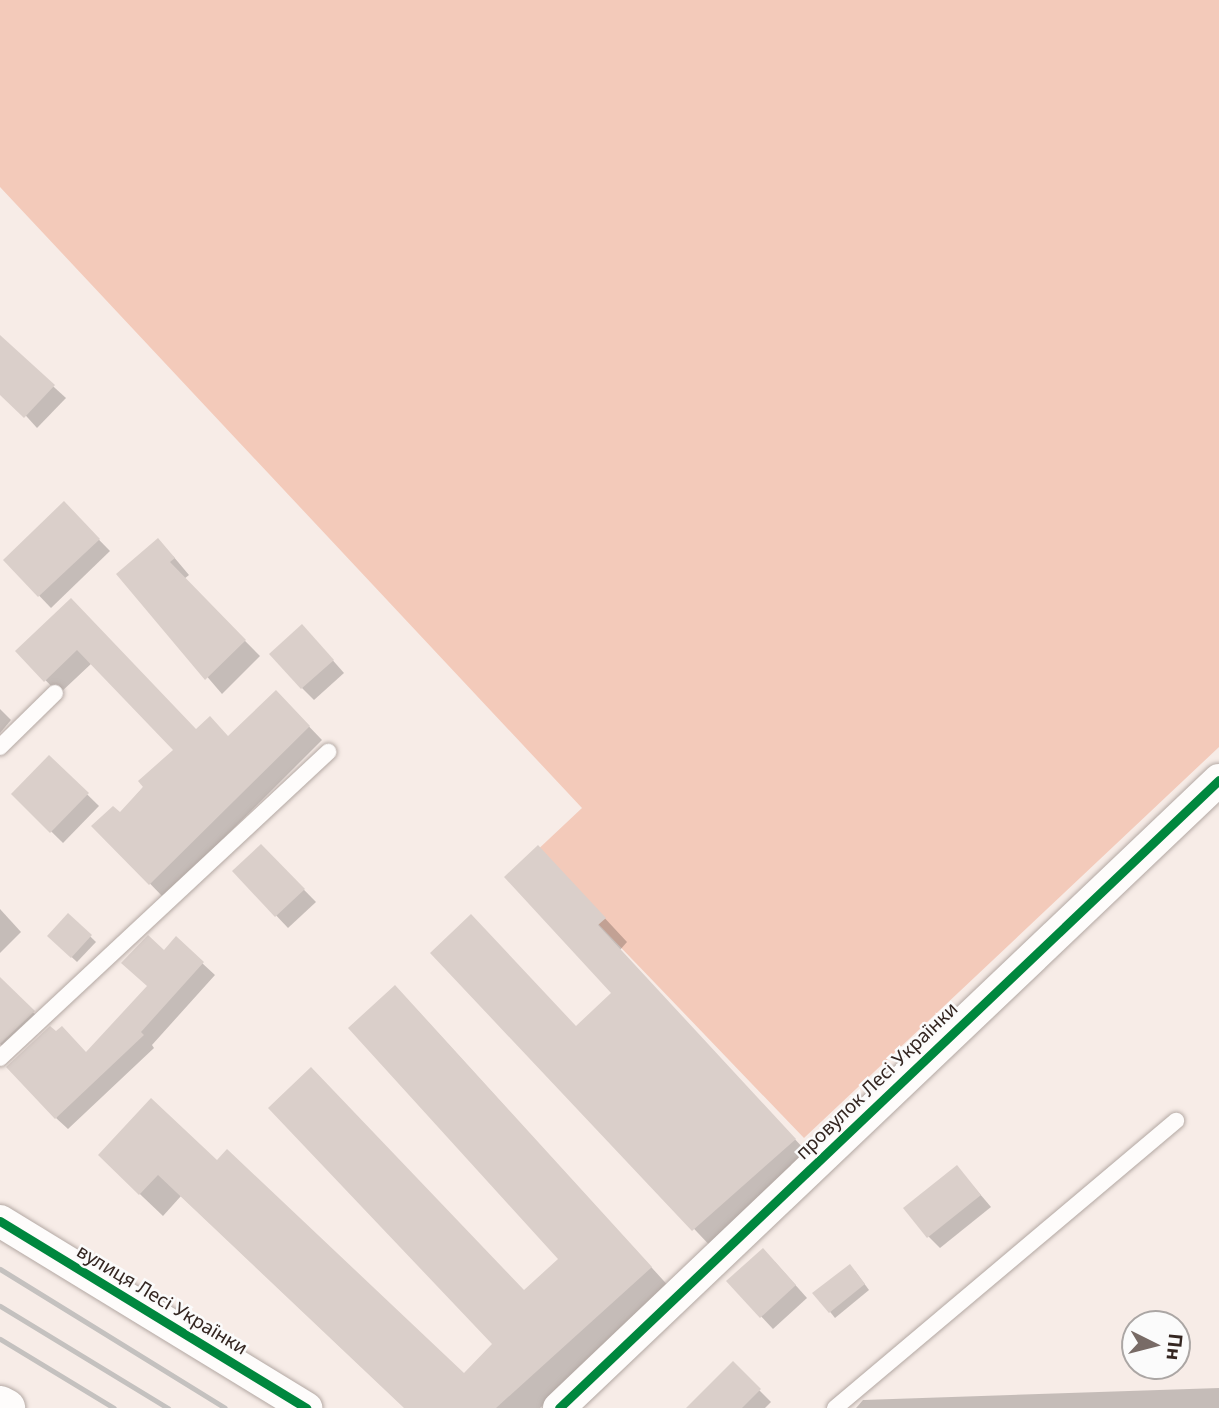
<!DOCTYPE html>
<meta charset="utf-8">
<style>
body{margin:0}
#map{position:relative;width:1219px;height:1408px;overflow:hidden;background:#f7ece7;font-family:"Noto Sans",sans-serif}
div>[style]{position:absolute}
.green>*{inset:0;background:#f3caba}
.shadow>*{inset:0;background:#0003}
.building>*{inset:0;background:#dacfca}
.roads{filter:drop-shadow(0 0 2px #b3a8a3) drop-shadow(0 0 2px #b3a8a3)}
.service>*{height:16px;margin:-8px;padding:0 8px;transform-origin:8px;border-radius:8px;background:#fefcfb}
.minor>*{height:32px;margin:-16px;padding:0 16px;transform-origin:16px;border-radius:16px;background:#fefcfb}
.tertiary>*{height:38px;margin:-19px;padding:0 19px;transform-origin:19px;border-radius:19px;background:#fefcfb}
.rail>*{height:5px;margin:-2.5px;padding:0 2.5px;transform-origin:2.5px;border-radius:2.5px;background:#c4c1bf}
.cycleway>*{height:9px;margin:-4.5px;padding:0 4.5px;transform-origin:4.5px;border-radius:4.5px;background:#00873e}
span{translate:-50% -50%;white-space:nowrap;text-align:center;line-height:1.15;-webkit-text-stroke:5px #fbfbfb;paint-order:stroke}
.street-label{font-size:19px;color:#342621}
.north{position:absolute;left:1121px;top:1310px;width:70px;height:70px;box-sizing:border-box;background:#fbfbfb;border:2px solid #aba6a4;border-radius:50%;rotate:96deg;font-size:19px;font-weight:700;line-height:28px;text-align:center;color:#342621}
.north::after{content:'';display:block;margin:auto;width:24px;height:32px;background:#786b66;clip-path:polygon(50% 0,100% 100%,50% 72%,0 100%)}
</style>
<div id="map">
<div class="green">
<i style="clip-path:polygon(0 0,1219px 0,1219px 747px,804px 1138px,532px 855px,582px 808px,0 187px)"></i>
</div>
<div class="shadow">
<i style="clip-path:polygon(0 338px,66px 398px,37px 428px,0 387px)"></i>
<i style="clip-path:polygon(64px 504px,110px 551px,51px 608px,5px 560px)"></i>
<i style="clip-path:polygon(173px 556px,189px 575px,184px 579px,260px 656px,222px 694px,119px 574px)"></i>
<i style="clip-path:polygon(71px 601px,196px 731px,229px 738px,276px 692px,322px 740px,164px 898px,94px 826px,120px 814px,175px 750px,92px 663px,59px 694px,17px 651px)"></i>
<i style="clip-path:polygon(314px 639px,344px 673px,314px 700px,302px 688px)"></i>
<i style="clip-path:polygon(0 709px,11px 720px,0 733px)"></i>
<i style="clip-path:polygon(49px 757px,99px 806px,63px 843px,13px 794px)"></i>
<i style="clip-path:polygon(261px 846px,316px 902px,288px 928px,234px 871px)"></i>
<i style="clip-path:polygon(561px 871px,627px 942px,620px 950px,817px 1163px,717px 1253px,432px 953px,576px 1028px,614px 993px)"></i>
<i style="clip-path:polygon(0 909px,21px 932px,0 953px)"></i>
<i style="clip-path:polygon(68px 915px,96px 942px,77px 962px,49px 936px)"></i>
<i style="clip-path:polygon(176px 939px,215px 975px,152px 1045px,154px 1048px,68px 1129px,56px 1118px,86px 1054px,149px 987px)"></i>
<i style="clip-path:polygon(0 980px,45px 1024px,12px 1055px,0 1044px)"></i>
<i style="clip-path:polygon(417px 1010px,673px 1291px,540px 1408px,405px 1408px,181px 1196px,163px 1216px,123px 1178px,217px 1162px,464px 1375px,495px 1344px,525px 1292px,560px 1259px)"></i>
<i style="clip-path:polygon(957px 1167px,991px 1207px,940px 1248px,928px 1236px)"></i>
<i style="clip-path:polygon(775px 1262px,807px 1298px,773px 1329px,729px 1282px)"></i>
<i style="clip-path:polygon(855px 1271px,869px 1290px,835px 1318px,815px 1293px)"></i>
<i style="clip-path:polygon(733px 1364px,771px 1402px,765px 1408px,691px 1408px)"></i>
<i style="clip-path:polygon(1219px 1388px,1219px 1408px,856px 1408px,863px 1400px)"></i>
</div>
<div class="building">
<i style="clip-path:polygon(0 335px,55px 385px,24px 418px,0 395px)"></i>
<i style="clip-path:polygon(64px 501px,100px 539px,38px 597px,3px 560px)"></i>
<i style="clip-path:polygon(158px 538px,175px 558px,170px 562px,246px 640px,205px 680px,116px 574px)"></i>
<i style="clip-path:polygon(71px 598px,196px 729px,210px 716px,228px 736px,276px 690px,310px 726px,149px 885px,91px 826px,113px 806px,120px 812px,143px 787px,138px 781px,173px 750px,77px 650px,44px 682px,15px 651px)"></i>
<i style="clip-path:polygon(302px 624px,334px 660px,301px 689px,269px 654px)"></i>
<i style="clip-path:polygon(49px 755px,89px 793px,50px 833px,11px 794px)"></i>
<i style="clip-path:polygon(261px 844px,305px 889px,275px 917px,232px 871px)"></i>
<i style="clip-path:polygon(538px 845px,606px 918px,598px 925px,796px 1139px,692px 1231px,430px 953px,471px 914px,576px 1026px,611px 993px,504px 877px)"></i>
<i style="clip-path:polygon(68px 913px,92px 935px,71px 958px,47px 936px)"></i>
<i style="clip-path:polygon(148px 935px,164px 950px,176px 936px,204px 962px,141px 1032px,144px 1035px,55px 1119px,6px 1067px,50px 1026px,56px 1031px,62px 1026px,86px 1052px,147px 986px,121px 963px)"></i>
<i style="clip-path:polygon(0 977px,35px 1011px,0 1044px)"></i>
<i style="clip-path:polygon(395px 985px,652px 1267px,496px 1408px,404px 1408px,158px 1175px,139px 1195px,98px 1155px,151px 1098px,217px 1160px,227px 1149px,464px 1373px,492px 1344px,268px 1108px,311px 1067px,524px 1290px,558px 1259px,348px 1028px)"></i>
<i style="clip-path:polygon(957px 1165px,981px 1195px,927px 1238px,903px 1208px)"></i>
<i style="clip-path:polygon(763px 1248px,796px 1285px,760px 1318px,726px 1281px)"></i>
<i style="clip-path:polygon(850px 1264px,865px 1284px,829px 1313px,812px 1293px)"></i>
<i style="clip-path:polygon(733px 1361px,761px 1389px,742px 1408px,686px 1408px)"></i>
</div>
<div class="roads">
<div class="service">
<i style="left:0;top:747px;width:77px;rotate:-44.5deg"></i>
<i style="left:0;top:1058px;width:449px;rotate:-43deg"></i>
<i style="left:835px;top:1408px;width:446px;rotate:-40.1deg"></i>
</div>
<div class="minor">
<i style="left:0;top:1221px;width:359px;rotate:31.4deg"></i>
<i style="left:559px;top:1408px;width:911px;rotate:-43.58deg"></i>
</div>
<div class="tertiary">
<i style="left:0;top:1405px;width:7px;rotate:27deg"></i>
</div>
</div>
<div class="rail">
<i style="left:0;top:1269px;width:264px;rotate:31.7deg"></i>
<i style="left:0;top:1306px;width:197px;rotate:31.3deg"></i>
<i style="left:0;top:1339px;width:133px;rotate:31.2deg"></i>
</div>
<div class="cycleway">
<i style="left:0;top:1221px;width:359px;rotate:31.4deg"></i>
<i style="left:559px;top:1408px;width:911px;rotate:-43.58deg"></i>
</div>
<div class="street-label">
<span style="left:877px;top:1081px;rotate:-44deg">провулок Лесі Українки</span>
<span style="left:162px;top:1300px;rotate:31deg">вулиця Лесі Українки</span>
</div>
<div class="north">Пн</div>
</div>
